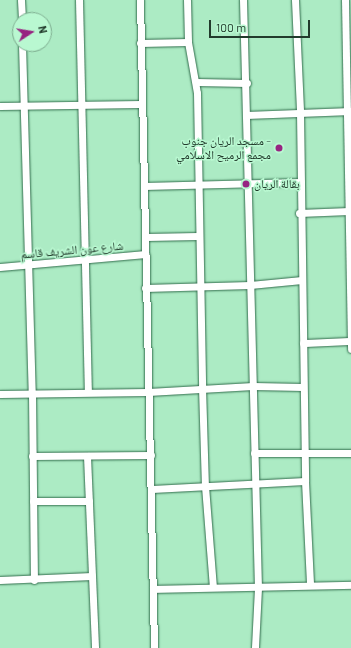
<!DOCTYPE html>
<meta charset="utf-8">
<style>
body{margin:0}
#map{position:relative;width:351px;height:648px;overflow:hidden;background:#acebc4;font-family:Barlow,"Noto Naskh Arabic",sans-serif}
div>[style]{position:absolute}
.roads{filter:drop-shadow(0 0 1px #316d4c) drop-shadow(0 0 1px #316d4c)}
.street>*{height:7px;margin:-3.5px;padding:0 3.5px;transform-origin:3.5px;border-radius:3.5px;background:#fff}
.dots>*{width:11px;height:11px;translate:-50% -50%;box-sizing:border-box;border:2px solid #b9f8d1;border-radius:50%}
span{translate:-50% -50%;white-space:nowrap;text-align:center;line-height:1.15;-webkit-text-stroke:3px #b9f8d1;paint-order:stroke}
.poi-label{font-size:12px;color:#223b2c}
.right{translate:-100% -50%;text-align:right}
.left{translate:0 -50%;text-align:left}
.street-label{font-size:12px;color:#223b2c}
.north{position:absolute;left:12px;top:12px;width:40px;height:40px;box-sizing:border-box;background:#b9f8d1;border:1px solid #7dac8f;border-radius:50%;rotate:78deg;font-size:11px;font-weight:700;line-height:16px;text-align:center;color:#223b2c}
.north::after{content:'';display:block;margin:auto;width:14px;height:18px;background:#972481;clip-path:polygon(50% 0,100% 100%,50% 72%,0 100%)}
.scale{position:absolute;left:209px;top:20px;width:101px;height:18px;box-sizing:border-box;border:2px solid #223b2c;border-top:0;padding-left:5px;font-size:12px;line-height:14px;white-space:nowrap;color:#223b2c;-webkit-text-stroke:3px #b9f8d1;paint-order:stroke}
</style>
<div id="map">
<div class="roads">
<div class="street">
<i style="left:21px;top:0;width:20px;rotate:87deg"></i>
<i style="left:79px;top:0;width:392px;rotate:88.7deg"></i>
<i style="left:140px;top:0;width:648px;rotate:88.76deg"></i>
<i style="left:187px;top:0;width:42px;rotate:88.6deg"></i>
<i style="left:188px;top:42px;width:52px;rotate:80deg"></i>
<i style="left:197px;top:93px;width:294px;rotate:89deg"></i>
<i style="left:202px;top:387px;width:99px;rotate:88.3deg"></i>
<i style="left:205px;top:486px;width:101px;rotate:85.5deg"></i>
<i style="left:243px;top:0;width:588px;rotate:88.54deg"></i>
<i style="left:258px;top:588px;width:60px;rotate:92.9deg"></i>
<i style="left:295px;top:0;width:112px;rotate:87.4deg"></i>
<i style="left:300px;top:112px;width:369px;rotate:89.2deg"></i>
<i style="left:305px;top:481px;width:104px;rotate:87.2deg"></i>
<i style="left:345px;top:0;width:349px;rotate:89deg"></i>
<i style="left:140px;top:43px;width:48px;rotate:-1.2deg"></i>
<i style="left:22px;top:44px;width:349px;rotate:88.4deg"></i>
<i style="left:32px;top:393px;width:187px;rotate:89.4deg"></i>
<i style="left:196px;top:82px;width:51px;rotate:1.1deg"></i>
<i style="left:0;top:106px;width:141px;rotate:-0.8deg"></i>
<i style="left:246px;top:115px;width:105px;rotate:-2.2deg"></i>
<i style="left:144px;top:186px;width:157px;rotate:-1.5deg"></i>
<i style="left:299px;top:213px;width:50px;rotate:-2.3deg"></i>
<i style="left:146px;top:237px;width:52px;rotate:-1.1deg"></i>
<i style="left:0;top:267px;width:146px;rotate:-5.1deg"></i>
<i style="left:145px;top:288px;width:105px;rotate:-1.6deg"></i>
<i style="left:250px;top:285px;width:52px;rotate:-5.5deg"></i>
<i style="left:303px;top:343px;width:48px;rotate:-2.4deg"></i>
<i style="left:0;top:394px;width:148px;rotate:-0.8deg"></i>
<i style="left:148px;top:392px;width:105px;rotate:-3.3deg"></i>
<i style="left:253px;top:386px;width:50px;rotate:1.1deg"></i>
<i style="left:254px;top:453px;width:97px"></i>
<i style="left:32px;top:456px;width:119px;rotate:-0.5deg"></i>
<i style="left:87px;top:456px;width:192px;rotate:87.6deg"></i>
<i style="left:152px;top:489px;width:153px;rotate:-3deg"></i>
<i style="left:33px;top:501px;width:56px"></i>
<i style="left:0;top:580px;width:92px;rotate:-2.5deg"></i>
<i style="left:153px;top:589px;width:198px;rotate:-1.2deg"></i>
</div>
</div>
<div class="dots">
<i style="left:279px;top:148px;background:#972481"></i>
<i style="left:246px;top:184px;background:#972481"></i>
</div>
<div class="poi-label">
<span class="right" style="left:271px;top:148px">مسجد الريان جنوب -<br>مجمع الرميح الاسلامي</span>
<span class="left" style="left:254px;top:184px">بقالة الريان</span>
</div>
<div class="street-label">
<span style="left:72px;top:250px;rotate:-5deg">شارع عون الشريف قاسم</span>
</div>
<div class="north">N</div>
<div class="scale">100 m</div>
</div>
